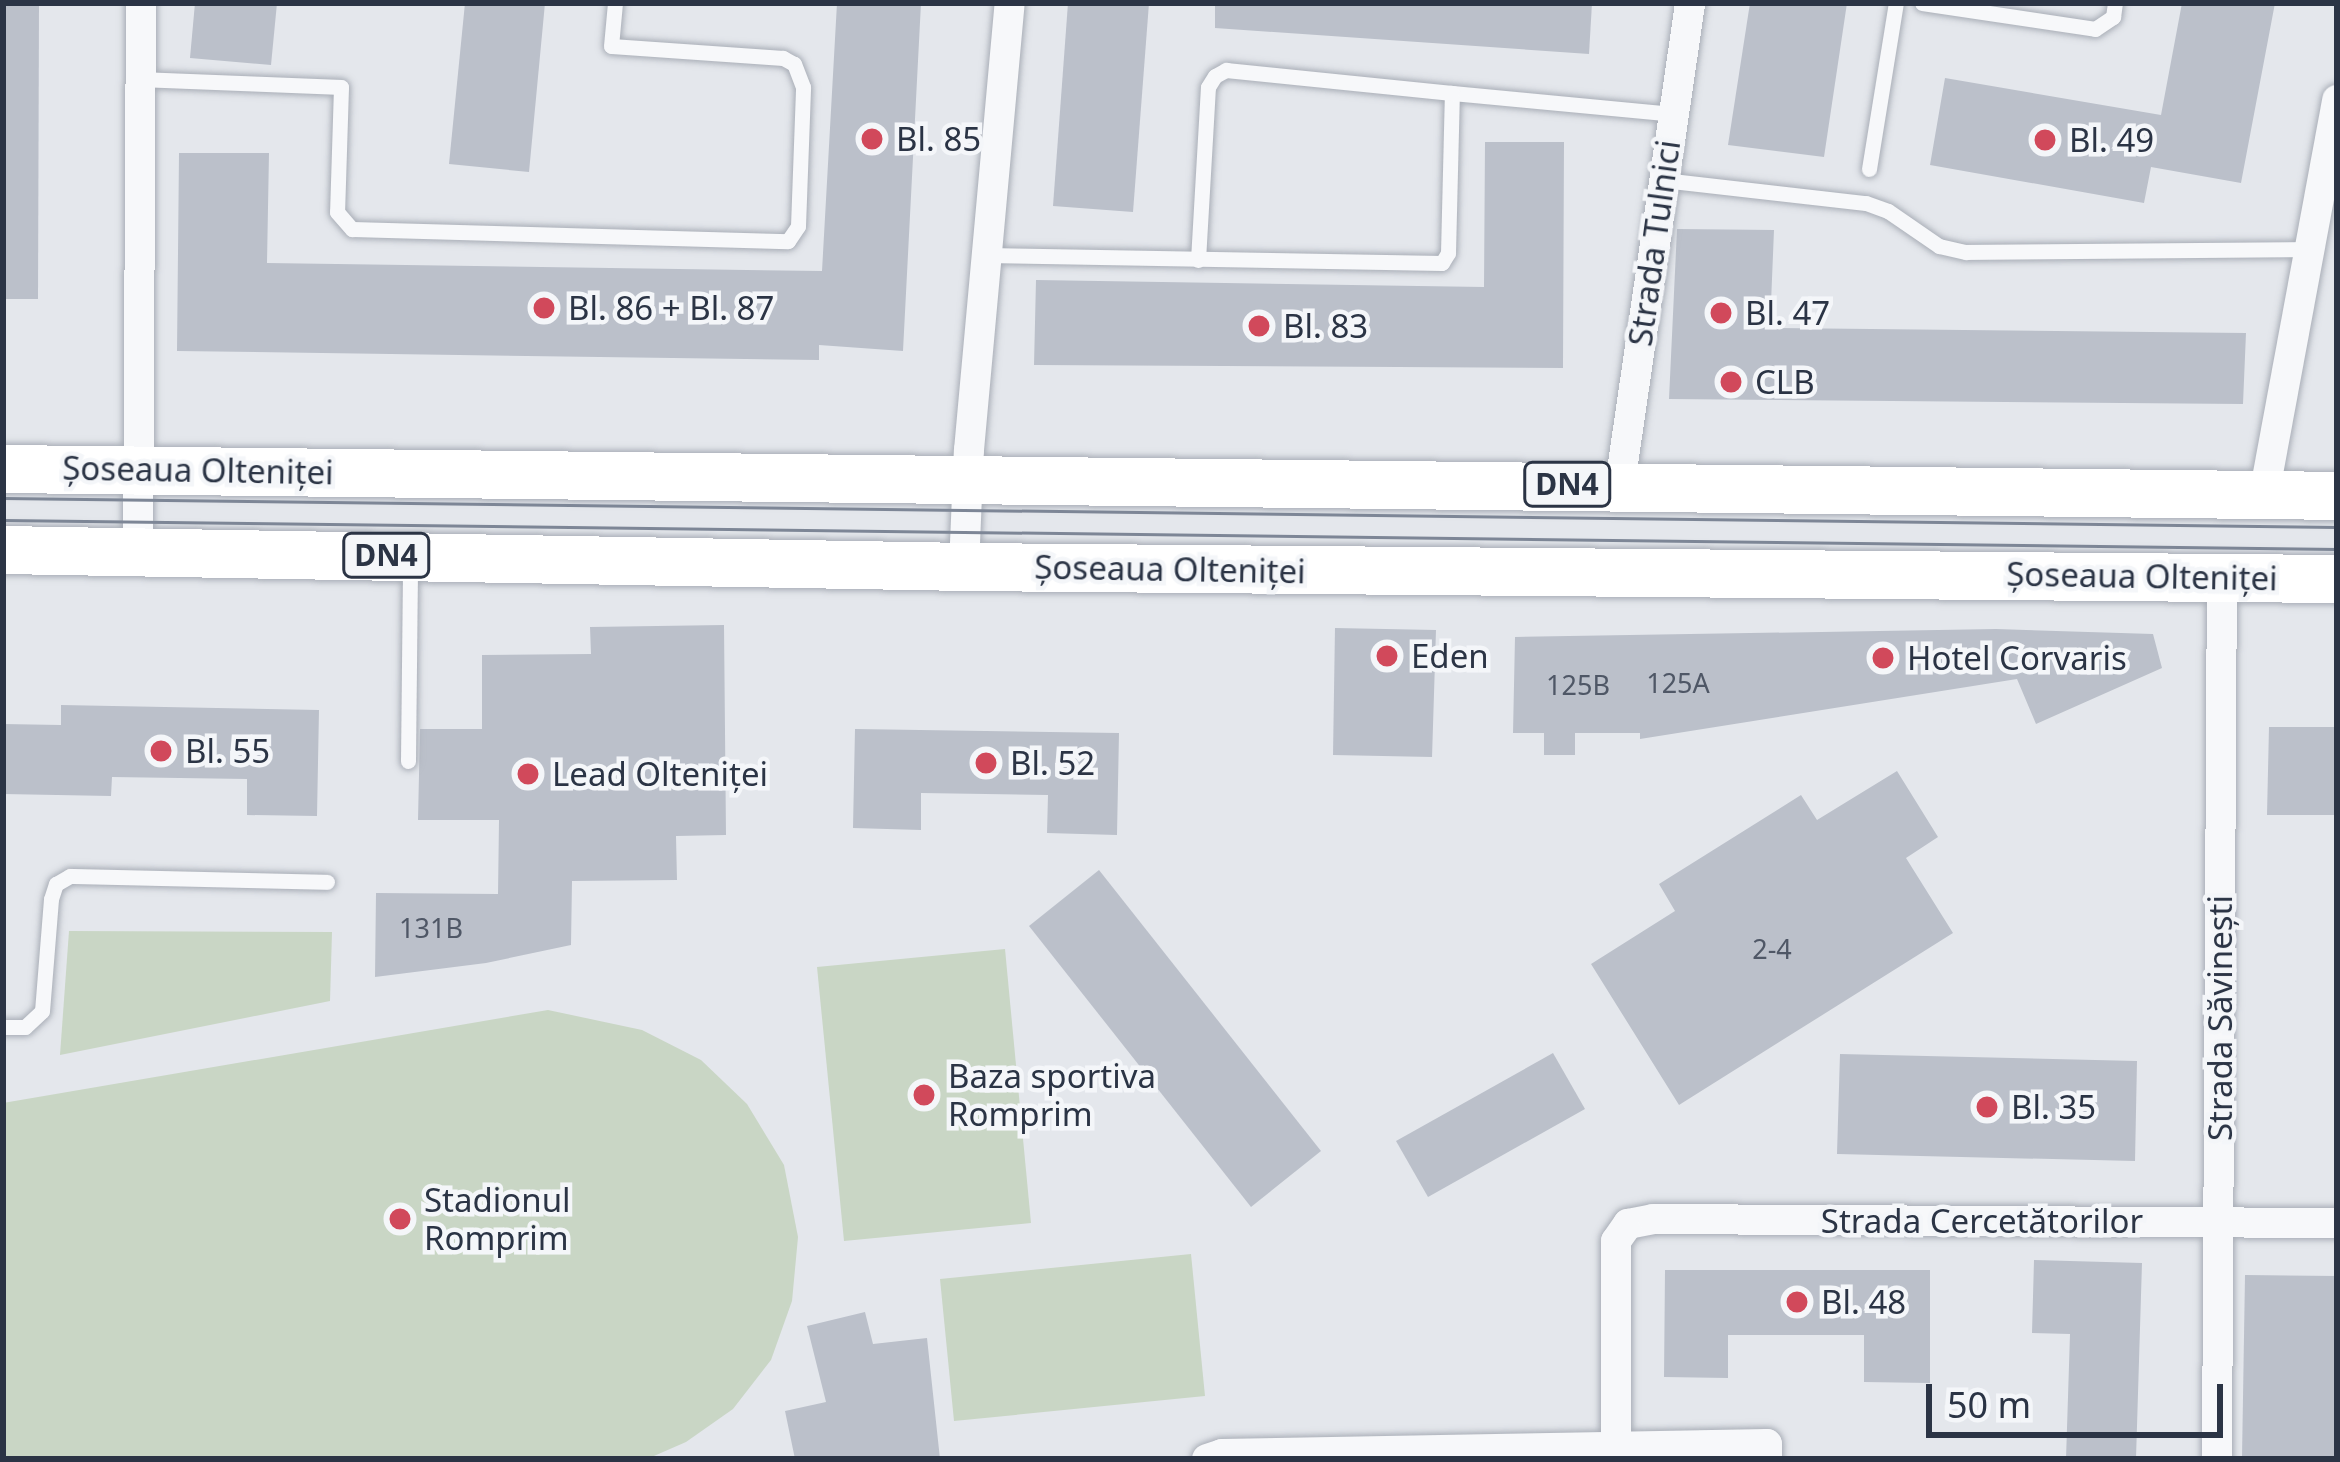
<!DOCTYPE html>
<meta charset="utf-8">
<style>
body{margin:0}
#map{position:relative;width:2340px;height:1462px;overflow:hidden;background:#e4e7ec;font-family:"Noto Sans",sans-serif}
div>[style]{position:absolute}
.green>*{inset:0;background:#c9d6c5}
.building>*{inset:0;background:#bbc0ca}
.roads{filter:drop-shadow(0 0 3px #a9aeb7) drop-shadow(0 0 3px #a9aeb7)}
.service>*{height:15px;margin:-7.5px;padding:0 7.5px;transform-origin:7.5px;border-radius:7.5px;background:#f7f8fa}
.minor>*{height:30px;margin:-15px;padding:0 15px;transform-origin:15px;border-radius:15px;background:#f7f8fa}
.primary>*{height:48px;margin:-24px;padding:0 24px;transform-origin:24px;border-radius:24px;background:#fff}
.tram>*{height:3px;margin:-1.5px;padding:0 1.5px;transform-origin:1.5px;border-radius:1.5px;background:#7d8696}
.dots>*{width:33px;height:33px;translate:-50% -50%;box-sizing:border-box;border:6px solid #f4f6f9;border-radius:50%}
span{translate:-50% -50%;white-space:nowrap;text-align:center;line-height:1.15;-webkit-text-stroke:9px #f4f6f9;paint-order:stroke}
.number-label{font-size:27px;color:#4f5766}
.number-label span{-webkit-text-stroke-width:0}
.shield-label span{padding:3px 9px;background:#f4f6f9;border:3px solid;border-radius:9px;-webkit-text-stroke-width:0}
.shield-label{font-size:30px;color:#2b3445;font-weight:700}
.poi-label{font-size:33px;color:#2b3445}
.left{translate:0 -50%;text-align:left}
.street-label{font-size:33px;color:#2b3445}
.frame{position:absolute;inset:0;border:6px solid #2b3445;pointer-events:none}
.scale{position:absolute;left:1926px;top:1384px;width:297px;height:54px;box-sizing:border-box;border:6px solid #2b3445;border-top:0;padding-left:15px;font-size:36px;line-height:42px;white-space:nowrap;color:#2b3445;-webkit-text-stroke:9px #f4f6f9;paint-order:stroke}
</style>
<div id="map">
<div class="green">
<i style="clip-path:polygon(69px 931px,332px 932px,330px 1001px,60px 1055px)"></i>
<i style="clip-path:polygon(1005px 949px,1031px 1223px,844px 1241px,817px 967px)"></i>
<i style="clip-path:polygon(548px 1010px,642px 1030px,701px 1060px,747px 1104px,784px 1165px,798px 1237px,792px 1301px,771px 1360px,733px 1409px,686px 1442px,647px 1459px,3px 1459px,3px 1103px)"></i>
<i style="clip-path:polygon(1191px 1254px,1205px 1396px,954px 1421px,940px 1279px)"></i>
</div>
<div class="building">
<i style="clip-path:polygon(3px 3px,39px 3px,38px 299px,3px 299px)"></i>
<i style="clip-path:polygon(195px 3px,277px 3px,271px 65px,190px 58px)"></i>
<i style="clip-path:polygon(465px 3px,545px 3px,529px 172px,449px 164px)"></i>
<i style="clip-path:polygon(837px 3px,921px 3px,903px 351px,819px 345px,819px 360px,177px 351px,179px 153px,269px 153px,267px 263px,822px 271px)"></i>
<i style="clip-path:polygon(1068px 3px,1149px 3px,1133px 212px,1053px 206px)"></i>
<i style="clip-path:polygon(1215px 3px,1592px 3px,1589px 54px,1215px 28px)"></i>
<i style="clip-path:polygon(1750px 3px,1847px 3px,1824px 157px,1728px 145px)"></i>
<i style="clip-path:polygon(2182px 3px,2275px 3px,2241px 183px,2151px 167px,2144px 203px,1930px 165px,1945px 78px,2161px 115px)"></i>
<i style="clip-path:polygon(1485px 142px,1564px 142px,1563px 368px,1034px 365px,1036px 280px,1484px 287px)"></i>
<i style="clip-path:polygon(1677px 229px,1774px 230px,1770px 328px,2246px 333px,2243px 404px,1669px 399px)"></i>
<i style="clip-path:polygon(724px 625px,726px 835px,676px 836px,677px 880px,572px 881px,571px 945px,486px 963px,375px 977px,376px 893px,498px 894px,499px 820px,418px 820px,420px 729px,482px 729px,482px 655px,591px 654px,590px 627px)"></i>
<i style="clip-path:polygon(1335px 628px,1436px 630px,1432px 757px,1333px 755px)"></i>
<i style="clip-path:polygon(1996px 629px,2153px 634px,2162px 668px,2036px 724px,2017px 679px,1640px 739px,1640px 733px,1575px 733px,1575px 755px,1544px 755px,1544px 733px,1513px 733px,1515px 637px)"></i>
<i style="clip-path:polygon(61px 705px,319px 710px,317px 816px,247px 815px,247px 779px,112px 777px,111px 796px,3px 794px,3px 724px,61px 725px)"></i>
<i style="clip-path:polygon(2269px 727px,2337px 727px,2337px 815px,2267px 815px)"></i>
<i style="clip-path:polygon(855px 729px,1119px 733px,1117px 835px,1047px 833px,1048px 795px,921px 793px,921px 830px,853px 828px)"></i>
<i style="clip-path:polygon(1897px 771px,1938px 837px,1906px 858px,1953px 933px,1679px 1105px,1591px 964px,1675px 911px,1659px 884px,1801px 795px,1817px 820px)"></i>
<i style="clip-path:polygon(1099px 870px,1321px 1151px,1251px 1207px,1029px 926px)"></i>
<i style="clip-path:polygon(1553px 1053px,1585px 1109px,1428px 1197px,1396px 1141px)"></i>
<i style="clip-path:polygon(1840px 1054px,2137px 1061px,2135px 1161px,1837px 1154px)"></i>
<i style="clip-path:polygon(2034px 1260px,2142px 1263px,2136px 1459px,2066px 1459px,2070px 1334px,2032px 1333px)"></i>
<i style="clip-path:polygon(1665px 1270px,1930px 1270px,1930px 1383px,1864px 1382px,1864px 1335px,1728px 1335px,1728px 1378px,1664px 1377px)"></i>
<i style="clip-path:polygon(2245px 1275px,2337px 1276px,2337px 1459px,2242px 1459px)"></i>
<i style="clip-path:polygon(865px 1312px,873px 1344px,927px 1338px,940px 1459px,795px 1459px,785px 1411px,826px 1402px,807px 1326px)"></i>
</div>
<div class="roads">
<div class="service">
<i style="left:1922px;top:3px;width:175px;rotate:8.5deg"></i>
<i style="left:2095px;top:29px;width:22px;rotate:-34deg"></i>
<i style="left:2113px;top:17px;width:14px;rotate:-82deg"></i>
<i style="left:140px;top:79px;width:201px;rotate:2.3deg"></i>
<i style="left:341px;top:87px;width:125px;rotate:91.8deg"></i>
<i style="left:337px;top:212px;width:23px;rotate:49deg"></i>
<i style="left:352px;top:229px;width:436px;rotate:1.6deg"></i>
<i style="left:788px;top:241px;width:18px;rotate:-56deg"></i>
<i style="left:798px;top:226px;width:139px;rotate:-87.9deg"></i>
<i style="left:803px;top:87px;width:25px;rotate:-111deg"></i>
<i style="left:794px;top:64px;width:13px;rotate:-151deg"></i>
<i style="left:783px;top:58px;width:172px;rotate:-176deg"></i>
<i style="left:611px;top:46px;width:43px;rotate:-84.7deg"></i>
<i style="left:1869px;top:169px;width:168px;rotate:-80.8deg"></i>
<i style="left:1663px;top:180px;width:204px;rotate:6.5deg"></i>
<i style="left:1866px;top:203px;width:23px;rotate:20deg"></i>
<i style="left:1888px;top:211px;width:62px;rotate:34.5deg"></i>
<i style="left:1939px;top:246px;width:28px;rotate:13deg"></i>
<i style="left:1966px;top:252px;width:344px;rotate:-0.5deg"></i>
<i style="left:986px;top:255px;width:456px;rotate:1deg"></i>
<i style="left:1442px;top:263px;width:12px;rotate:-59deg"></i>
<i style="left:1448px;top:253px;width:160px;rotate:-88.6deg"></i>
<i style="left:1452px;top:93px;width:222px;rotate:5.4deg"></i>
<i style="left:1198px;top:260px;width:173px;rotate:-86.7deg"></i>
<i style="left:1208px;top:87px;width:13px;rotate:-58deg"></i>
<i style="left:1215px;top:76px;width:13px;rotate:-29deg"></i>
<i style="left:1226px;top:70px;width:227px;rotate:5.8deg"></i>
<i style="left:408px;top:761px;width:196px;rotate:-89.4deg"></i>
<i style="left:3px;top:1027px;width:22px"></i>
<i style="left:25px;top:1027px;width:23px;rotate:-43deg"></i>
<i style="left:42px;top:1011px;width:112px;rotate:-85.4deg"></i>
<i style="left:51px;top:899px;width:16px;rotate:-72deg"></i>
<i style="left:56px;top:884px;width:16px;rotate:-30deg"></i>
<i style="left:70px;top:876px;width:257px;rotate:1.3deg"></i>
</div>
<div class="minor">
<i style="left:1620px;top:484px;width:486px;rotate:-81.7deg"></i>
<i style="left:2264px;top:495px;width:402px;rotate:-79.5deg"></i>
<i style="left:138px;top:551px;width:548px;rotate:-89.69deg"></i>
<i style="left:964px;top:567px;width:117px;rotate:-87.6deg"></i>
<i style="left:969px;top:450px;width:449px;rotate:-84.8deg"></i>
<i style="left:1616px;top:1445px;width:204px;rotate:-90deg"></i>
<i style="left:1616px;top:1241px;width:21px;rotate:-55deg"></i>
<i style="left:1628px;top:1224px;width:25px;rotate:-11deg"></i>
<i style="left:1653px;top:1219px;width:684px;rotate:0.34deg"></i>
<i style="left:1207px;top:1459px;width:16px;rotate:-18deg"></i>
<i style="left:1222px;top:1454px;width:545px;rotate:-1.05deg"></i>
<i style="left:1767px;top:1444px;width:15px;rotate:90deg"></i>
<i style="left:2217px;top:1459px;width:882px;rotate:-89.68deg"></i>
</div>
<div class="primary">
<i style="left:3px;top:469px;width:2334px;rotate:0.66deg"></i>
<i style="left:3px;top:550px;width:961px;rotate:1.01deg"></i>
<i style="left:964px;top:567px;width:1373px;rotate:0.5deg"></i>
</div>
</div>
<div class="tram">
<i style="left:3px;top:498px;width:2334px;rotate:0.71deg"></i>
<i style="left:3px;top:520px;width:2334px;rotate:0.71deg"></i>
</div>
<div class="dots">
<i style="left:872px;top:139px;background:#d1495b"></i>
<i style="left:2045px;top:140px;background:#d1495b"></i>
<i style="left:544px;top:308px;background:#d1495b"></i>
<i style="left:1721px;top:313px;background:#d1495b"></i>
<i style="left:1259px;top:326px;background:#d1495b"></i>
<i style="left:1731px;top:382px;background:#d1495b"></i>
<i style="left:1387px;top:656px;background:#d1495b"></i>
<i style="left:1883px;top:658px;background:#d1495b"></i>
<i style="left:161px;top:751px;background:#d1495b"></i>
<i style="left:986px;top:763px;background:#d1495b"></i>
<i style="left:528px;top:774px;background:#d1495b"></i>
<i style="left:924px;top:1095px;background:#d1495b"></i>
<i style="left:1987px;top:1107px;background:#d1495b"></i>
<i style="left:400px;top:1219px;background:#d1495b"></i>
<i style="left:1797px;top:1302px;background:#d1495b"></i>
</div>
<div class="number-label">
<span style="left:1678px;top:683px">125A</span>
<span style="left:1578px;top:685px">125B</span>
<span style="left:431px;top:928px">131B</span>
<span style="left:1772px;top:949px">2-4</span>
</div>
<div class="shield-label">
<span style="left:1567px;top:484px">DN4</span>
<span style="left:386px;top:555px">DN4</span>
</div>
<div class="poi-label">
<span class="left" style="left:896px;top:139px">Bl. 85</span>
<span class="left" style="left:2069px;top:140px">Bl. 49</span>
<span class="left" style="left:568px;top:308px">Bl. 86 + Bl. 87</span>
<span class="left" style="left:1745px;top:313px">Bl. 47</span>
<span class="left" style="left:1283px;top:326px">Bl. 83</span>
<span class="left" style="left:1755px;top:382px">CLB</span>
<span class="left" style="left:1411px;top:656px">Eden</span>
<span class="left" style="left:1907px;top:658px">Hotel Corvaris</span>
<span class="left" style="left:185px;top:751px">Bl. 55</span>
<span class="left" style="left:1010px;top:763px">Bl. 52</span>
<span class="left" style="left:552px;top:774px">Lead Olteniței</span>
<span class="left" style="left:948px;top:1095px">Baza sportiva<br>Romprim</span>
<span class="left" style="left:2011px;top:1107px">Bl. 35</span>
<span class="left" style="left:424px;top:1219px">Stadionul<br>Romprim</span>
<span class="left" style="left:1821px;top:1302px">Bl. 48</span>
</div>
<div class="street-label">
<span style="left:1654px;top:243px;rotate:-82deg">Strada Tulnici</span>
<span style="left:198px;top:470px;rotate:1deg">Șoseaua Olteniței</span>
<span style="left:1170px;top:569px;rotate:1deg">Șoseaua Olteniței</span>
<span style="left:2142px;top:576px;rotate:1deg">Șoseaua Olteniței</span>
<span style="left:2220px;top:1018px;rotate:-90deg">Strada Săvinești</span>
<span style="left:1982px;top:1221px">Strada Cercetătorilor</span>
</div>
<div class="frame"></div>
<div class="scale">50 m</div>
</div>
